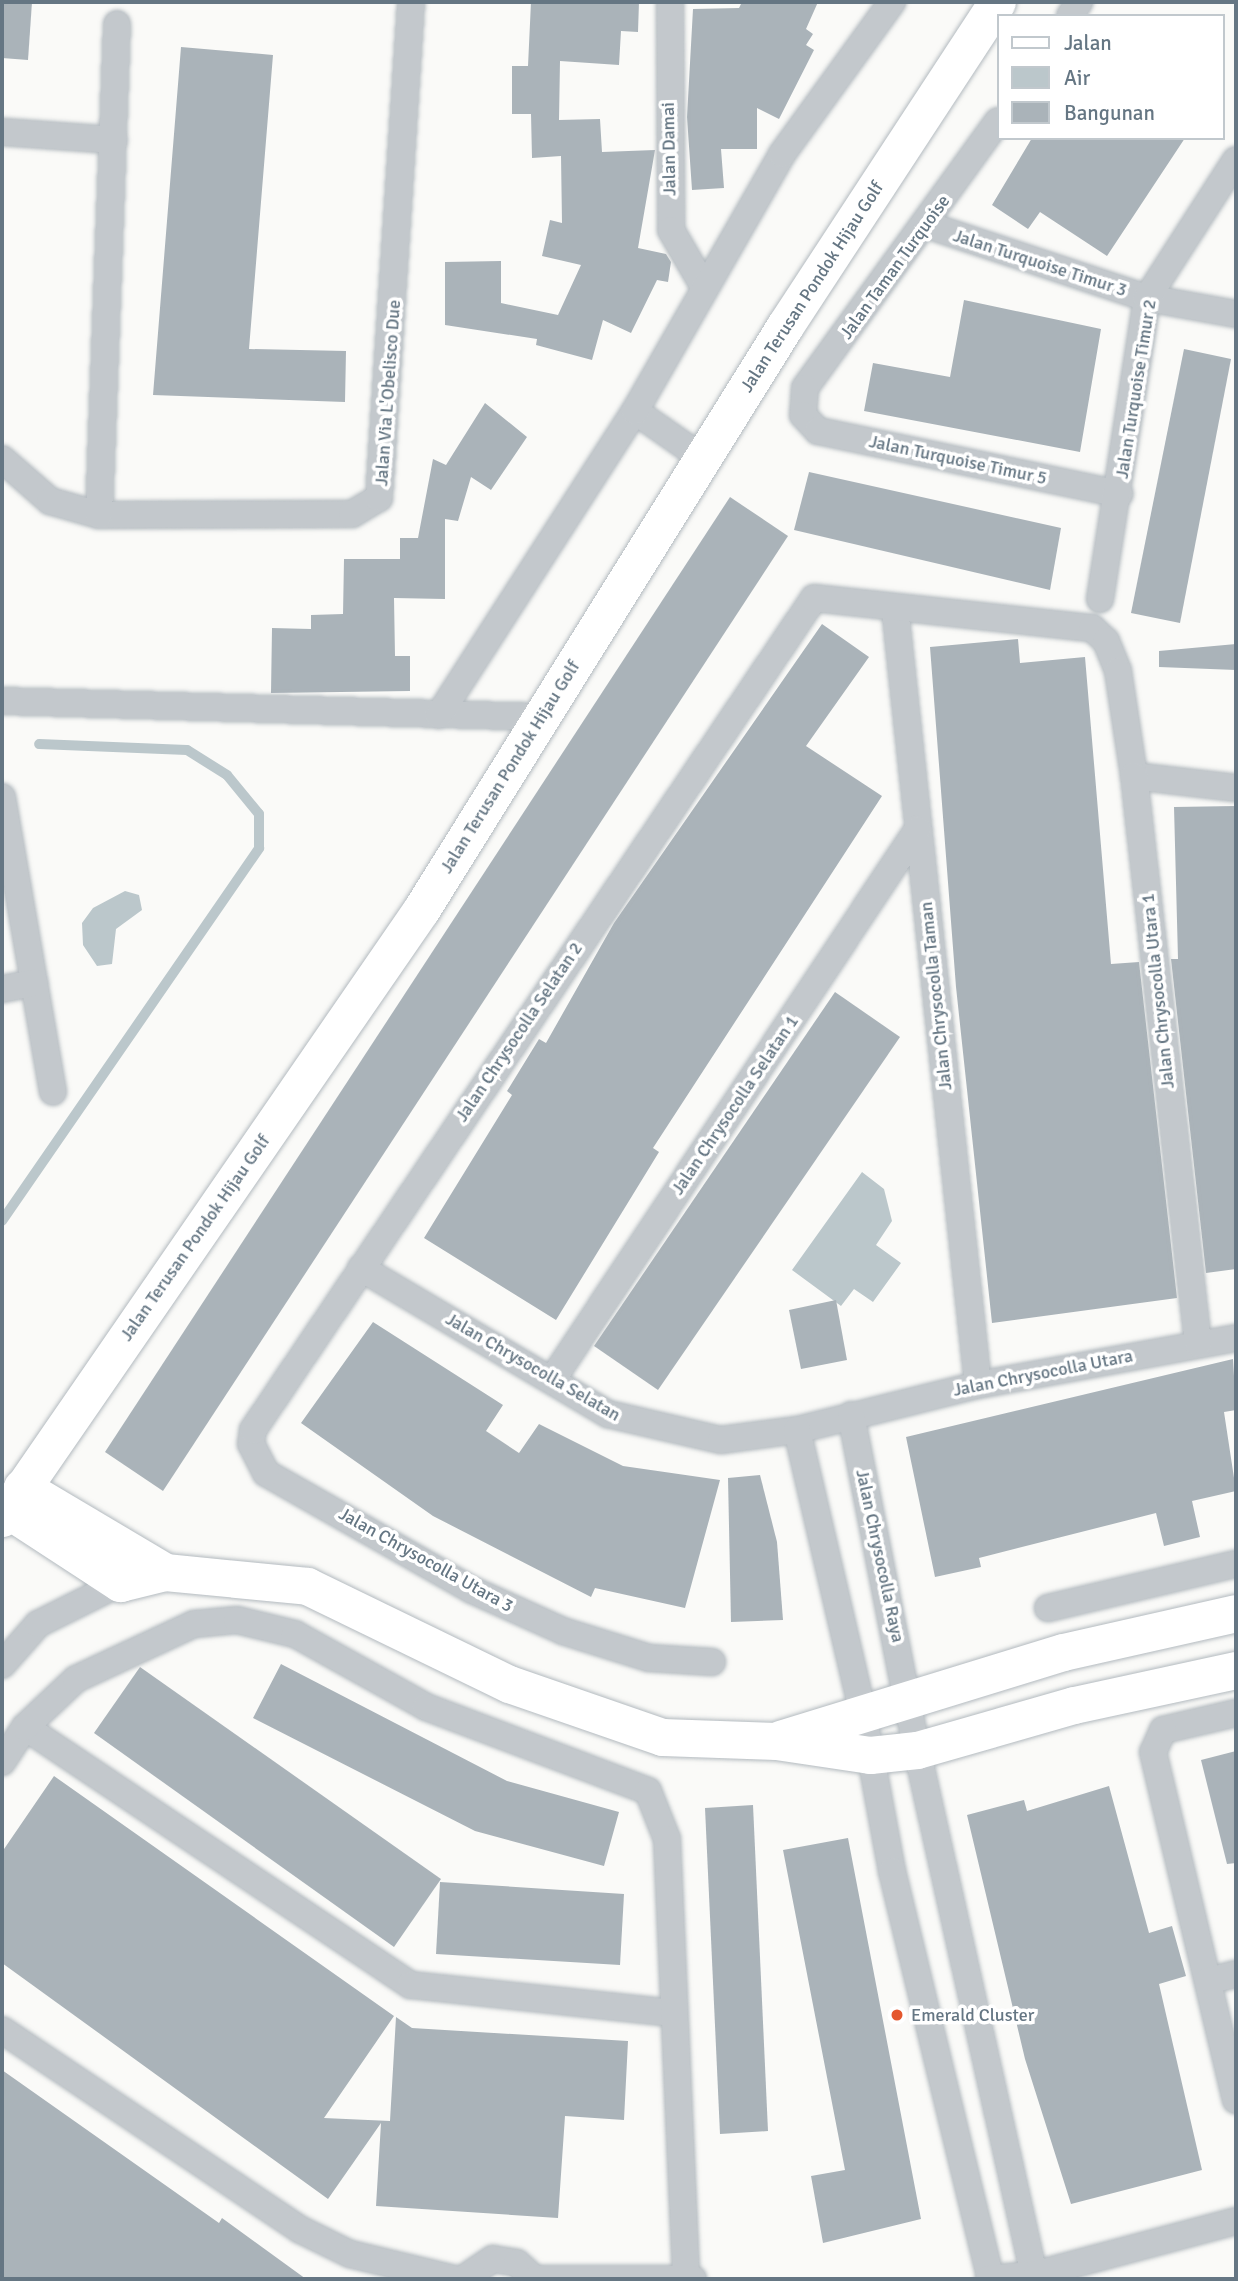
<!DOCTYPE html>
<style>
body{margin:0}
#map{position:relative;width:1238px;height:2281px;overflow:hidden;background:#fafaf8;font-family:Signika,sans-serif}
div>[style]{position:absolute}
.water>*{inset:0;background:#bbc7cb}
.stream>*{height:10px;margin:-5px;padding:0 5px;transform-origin:5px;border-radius:5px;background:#bbc7cb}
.building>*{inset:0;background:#aab3b9}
.roads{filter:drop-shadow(0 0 2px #b3babf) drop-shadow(0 0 2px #b3babf)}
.street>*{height:26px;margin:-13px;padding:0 13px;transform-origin:13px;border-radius:13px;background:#c3c8cc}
.secondary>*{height:37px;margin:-18.5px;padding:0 18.5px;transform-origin:18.5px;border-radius:18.5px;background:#fff}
.dots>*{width:19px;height:19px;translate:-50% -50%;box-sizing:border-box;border:4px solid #fff;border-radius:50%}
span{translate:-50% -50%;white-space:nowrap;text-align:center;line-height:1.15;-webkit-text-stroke:7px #fff;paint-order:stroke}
.street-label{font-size:18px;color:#657683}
.poi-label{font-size:18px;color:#657683}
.left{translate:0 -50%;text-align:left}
.frame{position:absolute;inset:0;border:4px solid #657683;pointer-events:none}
.legend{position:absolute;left:997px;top:14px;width:228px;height:126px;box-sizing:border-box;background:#fff;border:2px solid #c1c8cd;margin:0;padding:9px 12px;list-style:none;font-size:21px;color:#657683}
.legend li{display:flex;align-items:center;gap:14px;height:35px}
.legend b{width:35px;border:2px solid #c1c8cd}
</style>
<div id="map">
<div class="water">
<i style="clip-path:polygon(125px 891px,139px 895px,142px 910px,116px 929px,112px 964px,97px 966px,83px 945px,82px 923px,93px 908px)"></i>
<i style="clip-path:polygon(862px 1172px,884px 1189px,892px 1221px,876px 1245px,901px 1263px,873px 1302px,854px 1289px,841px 1306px,792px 1270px)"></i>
</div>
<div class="stream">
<i style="left:2px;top:1221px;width:453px;rotate:-55.4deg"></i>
<i style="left:259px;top:848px;width:34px;rotate:-90deg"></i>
<i style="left:259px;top:814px;width:50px;rotate:-129.4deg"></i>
<i style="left:227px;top:775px;width:47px;rotate:-148deg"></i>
<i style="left:187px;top:750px;width:148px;rotate:-177.7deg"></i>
</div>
<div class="building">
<i style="clip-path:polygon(2px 2px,32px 2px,28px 60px,2px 58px)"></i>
<i style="clip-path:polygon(531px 2px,639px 2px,638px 32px,621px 31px,619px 65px,560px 61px,559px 120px,600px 119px,602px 152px,655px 150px,638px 248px,666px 254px,671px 262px,668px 282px,657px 280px,631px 333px,603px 320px,592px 360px,536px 345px,537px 339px,445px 325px,445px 262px,501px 261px,501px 303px,558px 315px,581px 265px,542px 256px,550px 220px,562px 223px,561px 156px,532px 158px,531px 114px,512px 114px,512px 66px,528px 66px)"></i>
<i style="clip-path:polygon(742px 2px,818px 2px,806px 29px,813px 34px,806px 45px,814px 50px,779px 119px,757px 108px,757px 149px,721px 149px,724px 188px,692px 190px,687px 117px,693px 9px,739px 8px)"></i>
<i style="clip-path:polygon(181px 47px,273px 55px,249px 349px,346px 351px,345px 402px,153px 395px)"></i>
<i style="clip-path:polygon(1032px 138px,1185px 138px,1107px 256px,1040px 212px,1028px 229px,992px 205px)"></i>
<i style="clip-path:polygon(964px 300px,1101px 329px,1080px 452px,864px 411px,873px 363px,950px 377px)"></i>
<i style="clip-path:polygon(1184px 349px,1231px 359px,1180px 623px,1131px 613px)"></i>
<i style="clip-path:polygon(485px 403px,527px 437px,491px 490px,471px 477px,458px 521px,445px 519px,445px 599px,394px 598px,395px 656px,410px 656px,410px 691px,271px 693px,272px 628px,311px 629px,311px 615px,343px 614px,344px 559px,400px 559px,400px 538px,418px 538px,433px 459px,446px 465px)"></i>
<i style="clip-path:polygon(809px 472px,1061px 528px,1050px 590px,794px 530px)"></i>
<i style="clip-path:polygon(730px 497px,788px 536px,163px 1491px,105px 1452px)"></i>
<i style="clip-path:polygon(822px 624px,869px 657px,806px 746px,882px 796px,653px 1148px,659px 1152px,556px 1320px,424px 1238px,512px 1095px,507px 1091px,539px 1039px,546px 1043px,614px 923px)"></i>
<i style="clip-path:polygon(1018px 639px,1020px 663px,1085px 657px,1111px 964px,1139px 962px,1177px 1298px,992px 1323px,956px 987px,930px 647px)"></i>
<i style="clip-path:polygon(1236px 644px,1236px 670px,1159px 667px,1159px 651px)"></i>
<i style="clip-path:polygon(1236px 806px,1236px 1269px,1206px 1273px,1171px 959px,1178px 959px,1174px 807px)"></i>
<i style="clip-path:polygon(835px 992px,900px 1037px,658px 1390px,594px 1346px)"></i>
<i style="clip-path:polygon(836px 1300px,847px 1360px,801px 1369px,789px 1310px)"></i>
<i style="clip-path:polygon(373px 1322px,503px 1405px,486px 1431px,519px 1453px,539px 1424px,623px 1466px,720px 1480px,685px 1608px,595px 1588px,591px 1597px,433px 1516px,301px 1423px)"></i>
<i style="clip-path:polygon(1233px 1359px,1236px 1410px,1224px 1412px,1236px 1491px,1192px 1501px,1200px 1537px,1164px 1546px,1156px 1513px,979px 1558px,981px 1567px,935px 1577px,906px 1437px)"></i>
<i style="clip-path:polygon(760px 1475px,777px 1542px,783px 1620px,731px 1622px,728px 1478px)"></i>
<i style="clip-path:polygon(281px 1664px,507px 1781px,619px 1812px,604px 1866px,475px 1831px,253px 1718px)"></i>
<i style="clip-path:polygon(140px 1667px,441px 1879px,394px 1947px,94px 1733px)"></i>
<i style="clip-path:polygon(1236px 1751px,1236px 1863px,1227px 1864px,1201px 1760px)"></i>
<i style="clip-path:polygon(54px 1776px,394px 2016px,324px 2118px,390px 2121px,396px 2017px,412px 2028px,628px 2041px,624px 2120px,565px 2116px,558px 2218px,376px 2206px,381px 2123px,328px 2199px,2px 1963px,2px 1852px)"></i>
<i style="clip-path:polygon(1109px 1786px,1149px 1933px,1172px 1926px,1186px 1976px,1159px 1984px,1202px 2170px,1071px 2204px,1025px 2059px,967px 1815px,1024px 1800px,1027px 1811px)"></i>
<i style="clip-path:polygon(753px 1805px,768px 2131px,720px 2134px,705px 1808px)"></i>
<i style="clip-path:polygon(848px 1838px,921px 2219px,823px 2243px,811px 2176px,845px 2170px,783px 1850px)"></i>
<i style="clip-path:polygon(440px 1882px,624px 1894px,620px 1965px,436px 1954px)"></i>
<i style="clip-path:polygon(2px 2070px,219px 2223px,222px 2218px,306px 2279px,2px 2279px)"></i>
</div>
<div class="roads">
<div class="street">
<i style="left:670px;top:2px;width:228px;rotate:89.7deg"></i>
<i style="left:671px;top:230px;width:66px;rotate:59.9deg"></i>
<i style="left:1070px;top:16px;width:17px;rotate:-57deg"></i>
<i style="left:998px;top:121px;width:329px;rotate:125.9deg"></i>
<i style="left:805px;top:388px;width:27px;rotate:94deg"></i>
<i style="left:803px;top:415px;width:22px;rotate:47deg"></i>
<i style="left:818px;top:431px;width:308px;rotate:11.8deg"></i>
<i style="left:2px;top:132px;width:112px;rotate:4.1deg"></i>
<i style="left:927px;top:225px;width:232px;rotate:18.4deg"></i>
<i style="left:1147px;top:298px;width:90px;rotate:10.2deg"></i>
<i style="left:635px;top:411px;width:82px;rotate:35deg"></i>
<i style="left:2px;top:459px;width:64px;rotate:41.2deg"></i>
<i style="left:50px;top:501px;width:51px;rotate:15.9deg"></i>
<i style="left:99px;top:515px;width:253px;rotate:-0.2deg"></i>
<i style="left:352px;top:514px;width:31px;rotate:-31deg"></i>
<i style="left:379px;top:498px;width:497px;rotate:-86.3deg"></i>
<i style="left:99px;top:515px;width:491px;rotate:-87.9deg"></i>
<i style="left:1100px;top:599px;width:305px;rotate:-81.1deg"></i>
<i style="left:1147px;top:298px;width:164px;rotate:-57.2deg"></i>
<i style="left:895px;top:608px;width:781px;rotate:83.9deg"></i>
<i style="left:2px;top:701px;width:539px;rotate:1.7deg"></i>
<i style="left:439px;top:715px;width:362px;rotate:-57.2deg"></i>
<i style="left:635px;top:411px;width:296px;rotate:-60.2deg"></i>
<i style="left:782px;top:154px;width:188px;rotate:-54.1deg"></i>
<i style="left:1134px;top:776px;width:103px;rotate:6.7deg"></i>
<i style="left:2px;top:797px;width:299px;rotate:80.2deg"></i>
<i style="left:2px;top:989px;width:33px;rotate:-11deg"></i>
<i style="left:361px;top:1268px;width:287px;rotate:30.6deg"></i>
<i style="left:608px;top:1414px;width:116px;rotate:13deg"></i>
<i style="left:721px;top:1440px;width:77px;rotate:-7.5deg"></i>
<i style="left:797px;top:1430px;width:187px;rotate:-14deg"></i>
<i style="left:978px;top:1385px;width:262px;rotate:-10.3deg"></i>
<i style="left:552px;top:1380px;width:661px;rotate:-56.41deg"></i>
<i style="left:851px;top:1415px;width:341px;rotate:78.9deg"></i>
<i style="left:917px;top:1750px;width:542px;rotate:77.43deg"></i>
<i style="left:797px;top:1430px;width:286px;rotate:76.9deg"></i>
<i style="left:862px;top:1709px;width:165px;rotate:79.5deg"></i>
<i style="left:892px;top:1871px;width:420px;rotate:76.4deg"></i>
<i style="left:1048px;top:1608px;width:193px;rotate:-13.2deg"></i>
<i style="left:712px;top:1662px;width:63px;rotate:-176.4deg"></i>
<i style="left:649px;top:1658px;width:90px;rotate:-162.6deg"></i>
<i style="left:563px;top:1631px;width:100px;rotate:-155.7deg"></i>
<i style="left:472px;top:1590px;width:237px;rotate:-150.4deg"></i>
<i style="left:266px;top:1473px;width:33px;rotate:-117deg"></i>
<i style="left:251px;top:1444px;width:14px;rotate:-82deg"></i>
<i style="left:253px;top:1430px;width:1003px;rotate:-56.01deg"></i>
<i style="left:814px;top:598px;width:280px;rotate:6.2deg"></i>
<i style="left:1092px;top:628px;width:19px;rotate:43deg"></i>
<i style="left:1106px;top:641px;width:32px;rotate:68deg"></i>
<i style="left:1118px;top:671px;width:106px;rotate:81.3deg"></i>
<i style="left:1134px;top:776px;width:571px;rotate:83.56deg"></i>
<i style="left:2px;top:1665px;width:55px;rotate:-48.7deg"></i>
<i style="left:38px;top:1624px;width:92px;rotate:-26.6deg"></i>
<i style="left:1236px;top:1713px;width:75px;rotate:166.9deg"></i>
<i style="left:1163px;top:1730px;width:24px;rotate:114deg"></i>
<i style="left:1153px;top:1752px;width:358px;rotate:76.6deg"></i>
<i style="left:25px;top:1727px;width:464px;rotate:33.8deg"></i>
<i style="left:411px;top:1985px;width:262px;rotate:6.1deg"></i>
<i style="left:2px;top:1762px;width:42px;rotate:-56.7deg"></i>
<i style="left:25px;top:1727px;width:70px;rotate:-43.3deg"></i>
<i style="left:76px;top:1679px;width:130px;rotate:-25deg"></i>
<i style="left:194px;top:1624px;width:43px;rotate:-5.3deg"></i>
<i style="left:237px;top:1620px;width:60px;rotate:13.6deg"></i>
<i style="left:295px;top:1634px;width:150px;rotate:29.1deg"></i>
<i style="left:426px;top:1707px;width:237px;rotate:20.7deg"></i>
<i style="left:648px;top:1791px;width:52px;rotate:68.4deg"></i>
<i style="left:667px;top:1839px;width:439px;rotate:87.5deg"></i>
<i style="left:1208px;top:1981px;width:29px;rotate:-14deg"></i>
<i style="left:2px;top:2030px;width:358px;rotate:33.8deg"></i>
<i style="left:299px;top:2229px;width:57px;rotate:26.1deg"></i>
<i style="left:350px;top:2254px;width:108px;rotate:13.4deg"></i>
<i style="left:463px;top:2279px;width:36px;rotate:-34deg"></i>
<i style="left:493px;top:2259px;width:24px;rotate:9deg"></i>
<i style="left:517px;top:2263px;width:24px;rotate:42deg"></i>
<i style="left:535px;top:2279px;width:158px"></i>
<i style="left:989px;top:2279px;width:48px;rotate:-5.9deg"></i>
<i style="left:1037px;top:2274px;width:206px;rotate:-14.9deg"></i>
</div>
<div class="secondary">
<i style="left:22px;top:1487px;width:166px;rotate:30.7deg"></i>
<i style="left:8px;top:1510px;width:134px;rotate:33.1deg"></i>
<i style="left:120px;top:1583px;width:46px;rotate:-13.7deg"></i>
<i style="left:165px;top:1572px;width:143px;rotate:5.6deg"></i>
<i style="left:307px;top:1586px;width:225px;rotate:25.9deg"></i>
<i style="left:509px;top:1684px;width:162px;rotate:19.1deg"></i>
<i style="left:662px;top:1737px;width:114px;rotate:2deg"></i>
<i style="left:776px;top:1741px;width:95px;rotate:8.5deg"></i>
<i style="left:870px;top:1755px;width:47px;rotate:-6.1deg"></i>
<i style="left:917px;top:1750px;width:163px;rotate:-16deg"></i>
<i style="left:1074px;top:1705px;width:166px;rotate:-12.2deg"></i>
<i style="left:2px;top:1518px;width:738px;rotate:-55.43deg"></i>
<i style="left:421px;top:910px;width:688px;rotate:-58.07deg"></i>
<i style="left:785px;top:326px;width:387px;rotate:-56.8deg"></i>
<i style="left:780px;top:1739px;width:296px;rotate:-17.1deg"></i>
<i style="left:1063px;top:1652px;width:177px;rotate:-12.7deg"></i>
</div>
</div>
<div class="dots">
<i style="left:897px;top:2015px;background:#e4572e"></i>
</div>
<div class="street-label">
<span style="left:669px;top:149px;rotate:-91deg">Jalan Damai</span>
<span style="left:1040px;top:263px;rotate:18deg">Jalan Turquoise Timur 3</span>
<span style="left:895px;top:267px;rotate:-54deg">Jalan Taman Turquoise</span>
<span style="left:812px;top:287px;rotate:-57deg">Jalan Terusan Pondok Hijau Golf</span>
<span style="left:1136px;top:389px;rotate:-81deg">Jalan Turquoise Timur 2</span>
<span style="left:388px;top:393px;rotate:-86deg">Jalan Via L'Obelisco Due</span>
<span style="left:958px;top:460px;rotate:12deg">Jalan Turquoise Timur 5</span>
<span style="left:510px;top:767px;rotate:-58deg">Jalan Terusan Pondok Hijau Golf</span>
<span style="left:1158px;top:991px;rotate:-96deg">Jalan Chrysocolla Utara 1</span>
<span style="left:936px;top:996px;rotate:-96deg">Jalan Chrysocolla Taman</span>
<span style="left:519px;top:1032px;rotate:-56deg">Jalan Chrysocolla Selatan 2</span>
<span style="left:735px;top:1105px;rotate:-56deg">Jalan Chrysocolla Selatan 1</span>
<span style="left:195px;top:1238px;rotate:-55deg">Jalan Terusan Pondok Hijau Golf</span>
<span style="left:533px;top:1367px;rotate:30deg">Jalan Chrysocolla Selatan</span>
<span style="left:1043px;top:1373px;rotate:-11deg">Jalan Chrysocolla Utara</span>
<span style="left:880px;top:1556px;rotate:78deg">Jalan Chrysocolla Raya</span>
<span style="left:426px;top:1560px;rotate:29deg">Jalan Chrysocolla Utara 3</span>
</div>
<div class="poi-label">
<span class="left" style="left:911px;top:2015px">Emerald Cluster</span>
</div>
<div class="frame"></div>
<ul class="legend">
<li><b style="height:9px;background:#fff"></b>Jalan</li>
<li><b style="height:19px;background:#bbc7cb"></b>Air</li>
<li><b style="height:19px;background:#aab3b9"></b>Bangunan</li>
</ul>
</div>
